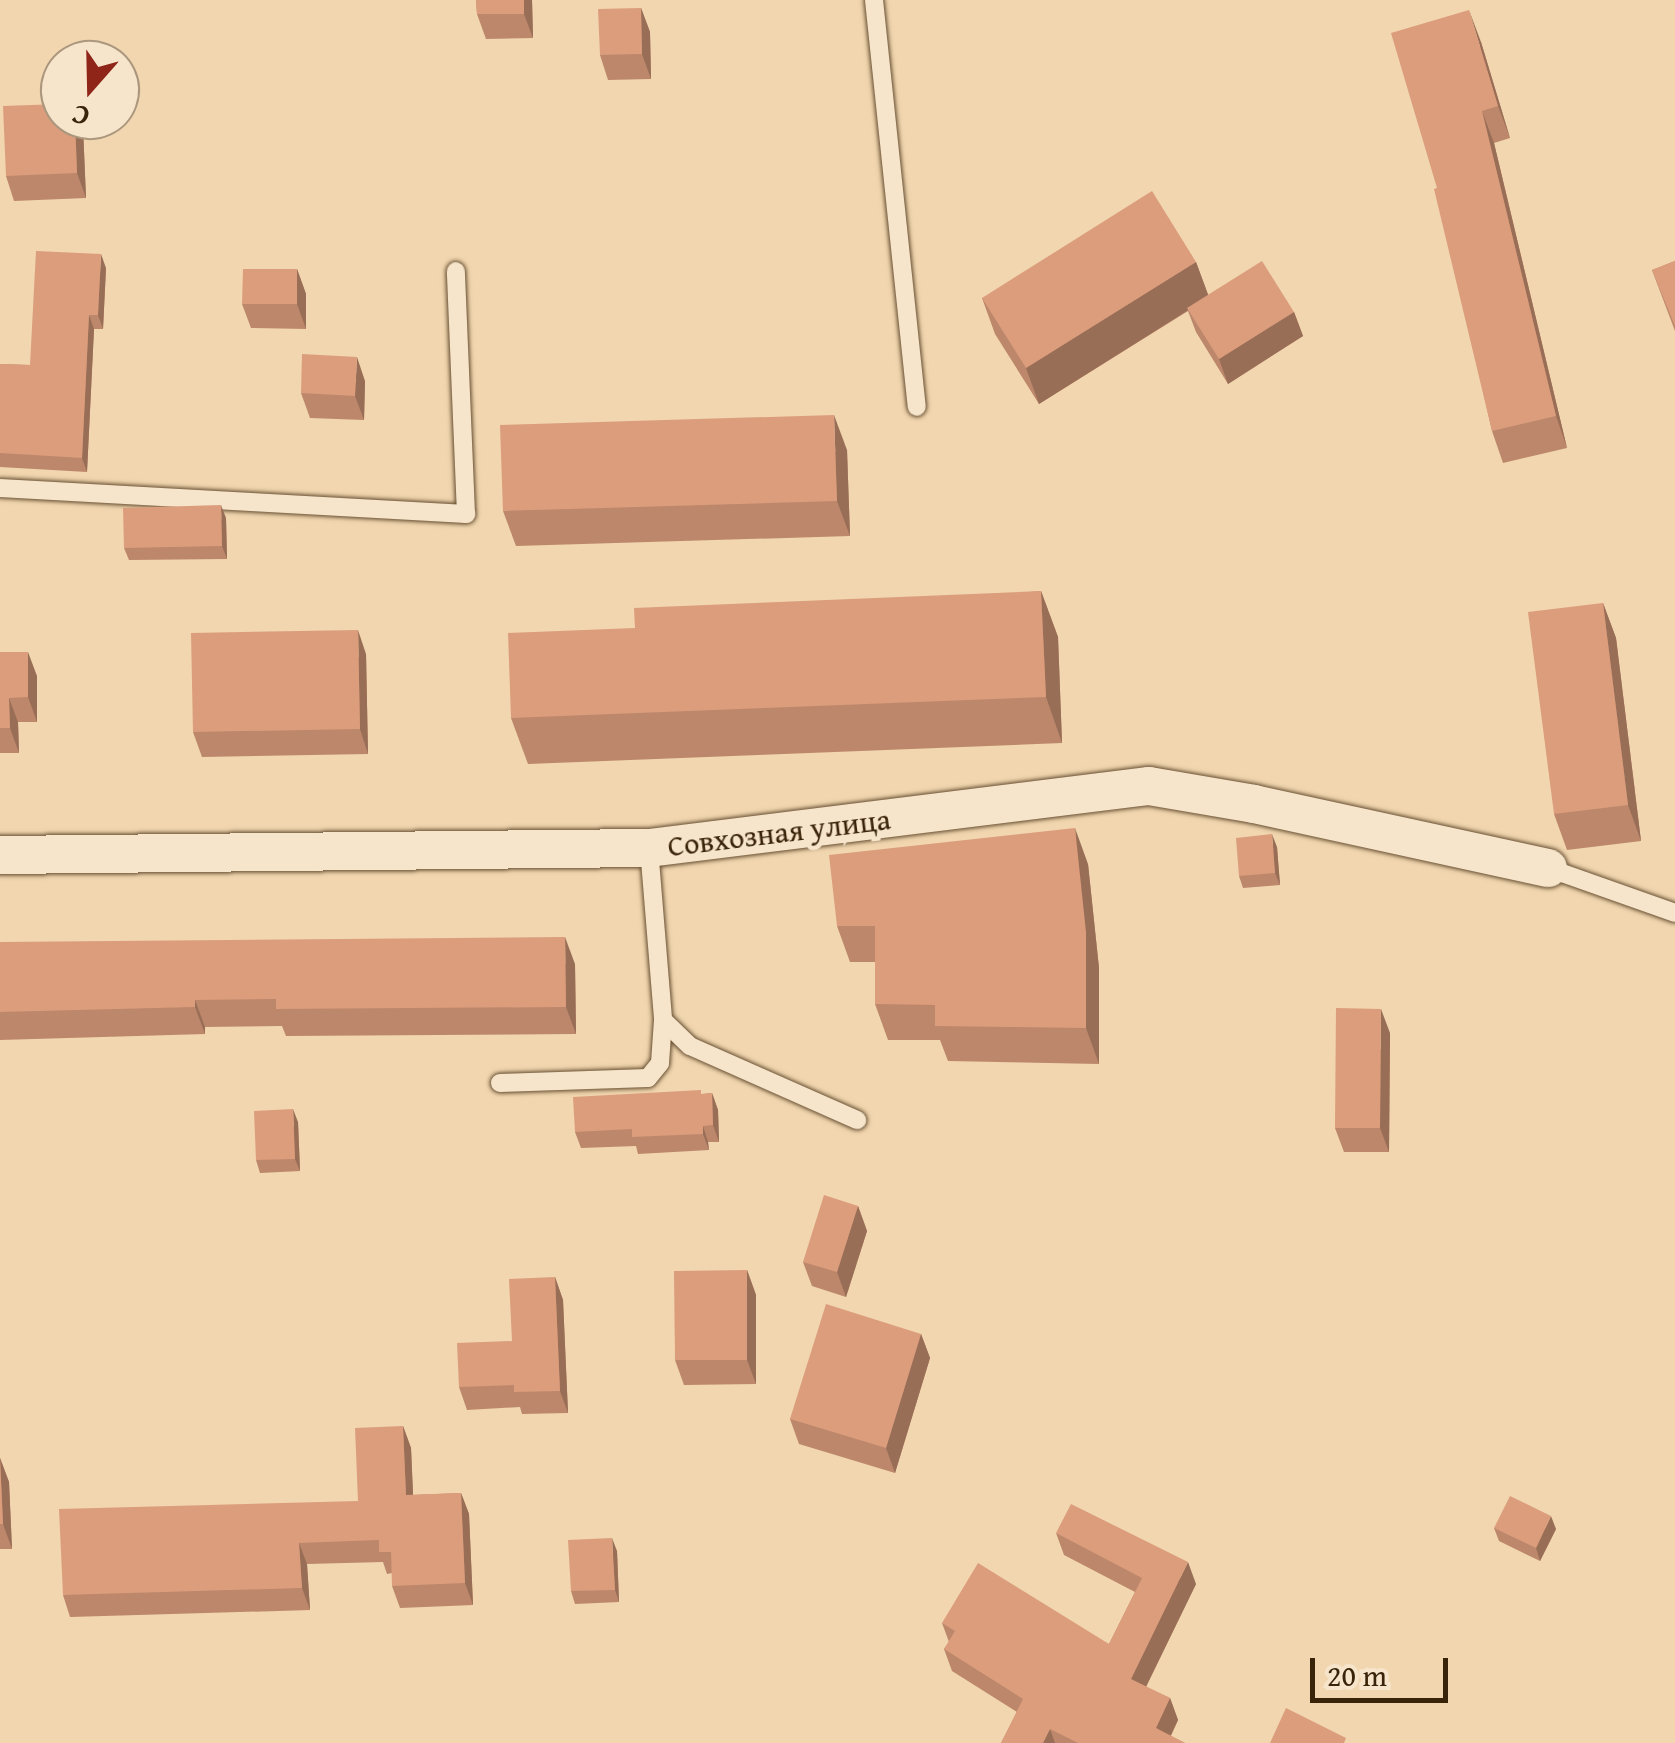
<!DOCTYPE html>
<meta charset="utf-8">
<style>
body{margin:0}
#map{position:relative;width:1675px;height:1743px;overflow:hidden;background:#f1d6af;font-family:"Gentium Book Plus",serif}
div>[style]{position:absolute}
.roads{filter:drop-shadow(0 0 2px #685032) drop-shadow(0 0 2px #685032)}
.lane>*{height:18px;margin:-9px;padding:0 9px;transform-origin:9px;border-radius:9px;background:#f6e4cb}
.street>*{height:38px;margin:-19px;padding:0 19px;transform-origin:19px;border-radius:19px;background:#f6e4cb}
.wall>*{inset:0;background:#bc876b}
.shaded-wall>*{inset:0;background:#996e57}
.building>*{inset:0;background:#db9d7c}
span{translate:-50% -50%;white-space:nowrap;text-align:center;line-height:1.15;-webkit-text-stroke:9px #f6e4cb;paint-order:stroke}
.street-label{font-size:30px;color:#3a2409}
.north{position:absolute;left:40px;top:40px;width:100px;height:100px;box-sizing:border-box;background:#f6e4cb;border:2px solid #ab977d;border-radius:50%;rotate:200deg;font-size:28px;font-weight:700;line-height:40px;text-align:center;color:#3a2409}
.north::after{content:'';display:block;margin:auto;width:35px;height:45px;background:#8f2418;clip-path:polygon(50% 0,100% 100%,50% 72%,0 100%)}
.scale{position:absolute;left:1310px;top:1658px;width:138px;height:45px;box-sizing:border-box;border:5px solid #3a2409;border-top:0;padding-left:12px;font-size:30px;line-height:35px;white-space:nowrap;color:#3a2409;-webkit-text-stroke:8px #f6e4cb;paint-order:stroke}
</style>
<div id="map">
<div class="roads">
<div class="lane">
<i style="left:874px;top:0;width:409px;rotate:84deg"></i>
<i style="left:0;top:488px;width:467px;rotate:3.2deg"></i>
<i style="left:466px;top:514px;width:243px;rotate:-92.4deg"></i>
<i style="left:649px;top:848px;width:173px;rotate:85.3deg"></i>
<i style="left:663px;top:1020px;width:37px;rotate:44deg"></i>
<i style="left:690px;top:1046px;width:183px;rotate:23.9deg"></i>
<i style="left:1548px;top:868px;width:135px;rotate:19.5deg"></i>
<i style="left:500px;top:1083px;width:148px;rotate:-1.9deg"></i>
<i style="left:648px;top:1078px;width:19px;rotate:-51deg"></i>
<i style="left:660px;top:1063px;width:43px;rotate:-86deg"></i>
</div>
<div class="street">
<i style="left:0;top:855px;width:649px;rotate:-0.62deg"></i>
<i style="left:649px;top:848px;width:504px;rotate:-7.07deg"></i>
<i style="left:1149px;top:786px;width:107px;rotate:9.7deg"></i>
<i style="left:1254px;top:804px;width:301px;rotate:12.3deg"></i>
</div>
</div>
<div class="wall">
<i style="clip-path:polygon(476px 0,532px 0,533px 38px,486px 39px,477px 14px)"></i>
<i style="clip-path:polygon(641px 8px,650px 32px,651px 79px,608px 80px,600px 55px)"></i>
<i style="clip-path:polygon(1481px 42px,1510px 138px,1494px 143px,1567px 448px,1503px 463px,1492px 431px,1437px 188px)"></i>
<i style="clip-path:polygon(60px 120px,80px 120px,83px 128px,86px 198px,14px 201px,6px 176px)"></i>
<i style="clip-path:polygon(1675px 261px,1675px 331px,1652px 270px)"></i>
<i style="clip-path:polygon(1196px 262px,1208px 295px,1294px 312px,1303px 336px,1228px 384px,1196px 332px,1188px 311px,1039px 404px,995px 334px,982px 298px)"></i>
<i style="clip-path:polygon(106px 268px,103px 329px,94px 329px,87px 472px,0 467px,0 364px,30px 365px)"></i>
<i style="clip-path:polygon(297px 269px,306px 294px,306px 329px,251px 328px,242px 304px)"></i>
<i style="clip-path:polygon(365px 381px,364px 420px,310px 418px,301px 393px)"></i>
<i style="clip-path:polygon(847px 450px,850px 536px,516px 546px,503px 511px)"></i>
<i style="clip-path:polygon(226px 518px,227px 559px,129px 560px,124px 548px)"></i>
<i style="clip-path:polygon(1041px 591px,1058px 637px,1062px 743px,528px 764px,511px 718px,635px 628px)"></i>
<i style="clip-path:polygon(1603px 603px,1616px 638px,1641px 841px,1567px 850px,1554px 814px)"></i>
<i style="clip-path:polygon(0 652px,37px 676px,37px 722px,18px 722px,19px 753px,0 753px)"></i>
<i style="clip-path:polygon(366px 654px,368px 754px,202px 757px,193px 732px)"></i>
<i style="clip-path:polygon(1277px 847px,1280px 885px,1243px 888px,1239px 876px)"></i>
<i style="clip-path:polygon(1088px 864px,1099px 968px,1099px 1064px,948px 1061px,940px 1040px,888px 1040px,875px 1004px,875px 962px,850px 962px,837px 926px)"></i>
<i style="clip-path:polygon(0 942px,575px 964px,576px 1034px,286px 1036px,282px 1026px,205px 1027px,205px 1034px,0 1040px)"></i>
<i style="clip-path:polygon(1390px 1033px,1389px 1152px,1344px 1152px,1335px 1128px)"></i>
<i style="clip-path:polygon(712px 1093px,718px 1110px,719px 1142px,708px 1142px,709px 1150px,638px 1154px,636px 1146px,581px 1148px,575px 1132px,703px 1094px)"></i>
<i style="clip-path:polygon(298px 1122px,300px 1171px,260px 1173px,256px 1160px)"></i>
<i style="clip-path:polygon(858px 1206px,867px 1231px,846px 1297px,812px 1286px,803px 1262px)"></i>
<i style="clip-path:polygon(747px 1270px,756px 1295px,756px 1384px,684px 1385px,675px 1360px)"></i>
<i style="clip-path:polygon(555px 1277px,563px 1300px,568px 1413px,522px 1414px,520px 1407px,467px 1410px,459px 1387px,512px 1341px)"></i>
<i style="clip-path:polygon(921px 1334px,930px 1358px,895px 1473px,799px 1444px,790px 1419px)"></i>
<i style="clip-path:polygon(403px 1426px,411px 1448px,413px 1495px,461px 1493px,469px 1514px,473px 1605px,400px 1608px,392px 1586px,392px 1573px,387px 1574px,383px 1562px,307px 1564px,310px 1610px,70px 1617px,63px 1595px,358px 1501px)"></i>
<i style="clip-path:polygon(0 1458px,9px 1482px,12px 1549px,0 1549px)"></i>
<i style="clip-path:polygon(1494px 1528px,1556px 1529px,1540px 1561px,1499px 1541px)"></i>
<i style="clip-path:polygon(1056px 1533px,1196px 1584px,1146px 1687px,1170px 1698px,1178px 1720px,1171px 1736px,1185px 1743px,1001px 1743px,1017px 1712px,952px 1671px,944px 1649px,949px 1642px,942px 1623px,1109px 1644px,1135px 1592px,1064px 1555px)"></i>
<i style="clip-path:polygon(617px 1551px,619px 1602px,575px 1604px,571px 1591px)"></i>
</div>
<div class="shaded-wall">
<i style="clip-path:polygon(524px 0,532px 0,533px 38px,524px 14px)"></i>
<i style="clip-path:polygon(641px 8px,650px 32px,651px 79px,642px 54px)"></i>
<i style="clip-path:polygon(1469px 10px,1481px 42px,1510px 138px,1498px 106px)"></i>
<i style="clip-path:polygon(1482px 111px,1494px 143px,1567px 448px,1556px 416px)"></i>
<i style="clip-path:polygon(75px 120px,80px 120px,83px 128px,86px 198px,77px 173px)"></i>
<i style="clip-path:polygon(101px 254px,106px 268px,103px 329px,98px 315px)"></i>
<i style="clip-path:polygon(1196px 262px,1209px 297px,1039px 404px,1026px 368px)"></i>
<i style="clip-path:polygon(297px 269px,306px 294px,306px 329px,297px 304px)"></i>
<i style="clip-path:polygon(1294px 312px,1303px 336px,1228px 384px,1219px 359px)"></i>
<i style="clip-path:polygon(89px 315px,94px 329px,87px 472px,82px 458px)"></i>
<i style="clip-path:polygon(357px 357px,365px 381px,364px 420px,355px 396px)"></i>
<i style="clip-path:polygon(834px 415px,847px 450px,850px 536px,837px 501px)"></i>
<i style="clip-path:polygon(221px 505px,226px 518px,227px 559px,222px 546px)"></i>
<i style="clip-path:polygon(1041px 591px,1058px 637px,1062px 743px,1046px 697px)"></i>
<i style="clip-path:polygon(1603px 603px,1616px 638px,1641px 841px,1628px 805px)"></i>
<i style="clip-path:polygon(358px 630px,366px 654px,368px 754px,360px 729px)"></i>
<i style="clip-path:polygon(28px 652px,37px 676px,37px 722px,28px 697px)"></i>
<i style="clip-path:polygon(9px 698px,18px 722px,19px 753px,10px 728px)"></i>
<i style="clip-path:polygon(1075px 828px,1088px 864px,1099px 968px,1099px 1064px,1086px 1028px)"></i>
<i style="clip-path:polygon(1272px 834px,1277px 847px,1280px 885px,1275px 873px)"></i>
<i style="clip-path:polygon(565px 937px,575px 964px,576px 1034px,566px 1007px)"></i>
<i style="clip-path:polygon(195px 1000px,205px 1027px,205px 1034px,195px 1007px)"></i>
<i style="clip-path:polygon(1381px 1009px,1390px 1033px,1389px 1152px,1380px 1128px)"></i>
<i style="clip-path:polygon(712px 1093px,718px 1110px,719px 1142px,713px 1125px)"></i>
<i style="clip-path:polygon(293px 1109px,298px 1122px,300px 1171px,295px 1159px)"></i>
<i style="clip-path:polygon(703px 1126px,708px 1142px,709px 1150px,703px 1134px)"></i>
<i style="clip-path:polygon(858px 1206px,867px 1231px,846px 1297px,837px 1272px)"></i>
<i style="clip-path:polygon(747px 1270px,756px 1295px,756px 1384px,747px 1360px)"></i>
<i style="clip-path:polygon(555px 1277px,563px 1300px,568px 1413px,560px 1391px)"></i>
<i style="clip-path:polygon(921px 1334px,930px 1358px,895px 1473px,886px 1448px)"></i>
<i style="clip-path:polygon(403px 1426px,411px 1448px,414px 1516px,406px 1495px)"></i>
<i style="clip-path:polygon(0 1458px,9px 1482px,12px 1549px,3px 1524px)"></i>
<i style="clip-path:polygon(461px 1493px,469px 1514px,473px 1605px,465px 1583px)"></i>
<i style="clip-path:polygon(1551px 1516px,1556px 1529px,1540px 1561px,1536px 1548px)"></i>
<i style="clip-path:polygon(612px 1538px,617px 1551px,619px 1602px,615px 1590px)"></i>
<i style="clip-path:polygon(299px 1543px,307px 1564px,310px 1610px,302px 1588px)"></i>
<i style="clip-path:polygon(1188px 1562px,1196px 1584px,1139px 1701px,1131px 1679px)"></i>
<i style="clip-path:polygon(1170px 1698px,1178px 1720px,1167px 1743px,1156px 1728px)"></i>
<i style="clip-path:polygon(1050px 1729px,1055px 1743px,1043px 1743px)"></i>
</div>
<div class="building">
<i style="clip-path:polygon(476px 0,524px 0,524px 14px,477px 14px)"></i>
<i style="clip-path:polygon(641px 8px,642px 54px,600px 55px,598px 9px)"></i>
<i style="clip-path:polygon(1469px 10px,1498px 106px,1482px 111px,1556px 416px,1492px 431px,1434px 189px,1437px 188px,1391px 33px)"></i>
<i style="clip-path:polygon(60px 104px,60px 120px,75px 120px,77px 173px,6px 176px,3px 106px)"></i>
<i style="clip-path:polygon(1152px 191px,1196px 262px,1026px 368px,982px 298px)"></i>
<i style="clip-path:polygon(36px 251px,101px 254px,98px 315px,89px 315px,82px 458px,0 453px,0 364px,30px 365px)"></i>
<i style="clip-path:polygon(1262px 261px,1294px 312px,1219px 359px,1187px 308px)"></i>
<i style="clip-path:polygon(1675px 261px,1675px 326px,1652px 270px)"></i>
<i style="clip-path:polygon(243px 269px,297px 269px,297px 304px,242px 304px)"></i>
<i style="clip-path:polygon(302px 354px,357px 357px,355px 396px,301px 393px)"></i>
<i style="clip-path:polygon(834px 415px,837px 501px,503px 511px,500px 425px)"></i>
<i style="clip-path:polygon(221px 505px,222px 546px,124px 548px,123px 508px)"></i>
<i style="clip-path:polygon(1041px 591px,1046px 697px,511px 718px,508px 633px,635px 628px,634px 608px)"></i>
<i style="clip-path:polygon(1603px 603px,1628px 805px,1554px 814px,1528px 612px)"></i>
<i style="clip-path:polygon(358px 630px,360px 729px,193px 732px,191px 633px)"></i>
<i style="clip-path:polygon(0 652px,28px 652px,28px 697px,9px 698px,10px 728px,0 728px)"></i>
<i style="clip-path:polygon(1075px 828px,1086px 932px,1086px 1028px,935px 1026px,935px 1005px,875px 1004px,875px 926px,837px 926px,829px 855px)"></i>
<i style="clip-path:polygon(1272px 834px,1275px 873px,1239px 876px,1236px 838px)"></i>
<i style="clip-path:polygon(565px 937px,566px 1007px,276px 1009px,276px 999px,195px 1000px,195px 1007px,0 1012px,0 942px)"></i>
<i style="clip-path:polygon(1336px 1008px,1381px 1009px,1380px 1128px,1335px 1128px)"></i>
<i style="clip-path:polygon(701px 1090px,701px 1094px,712px 1093px,713px 1125px,703px 1126px,703px 1134px,632px 1137px,632px 1129px,575px 1132px,573px 1097px)"></i>
<i style="clip-path:polygon(293px 1109px,295px 1159px,256px 1160px,254px 1111px)"></i>
<i style="clip-path:polygon(824px 1195px,858px 1206px,837px 1272px,803px 1262px)"></i>
<i style="clip-path:polygon(747px 1270px,747px 1360px,675px 1360px,674px 1271px)"></i>
<i style="clip-path:polygon(555px 1277px,560px 1391px,514px 1392px,514px 1385px,459px 1387px,457px 1343px,512px 1341px,509px 1279px)"></i>
<i style="clip-path:polygon(826px 1304px,921px 1334px,886px 1448px,790px 1419px)"></i>
<i style="clip-path:polygon(403px 1426px,406px 1495px,461px 1493px,465px 1583px,392px 1586px,391px 1552px,379px 1552px,379px 1540px,299px 1543px,302px 1588px,63px 1595px,59px 1509px,358px 1501px,355px 1428px)"></i>
<i style="clip-path:polygon(0 1458px,3px 1524px,0 1524px)"></i>
<i style="clip-path:polygon(1510px 1496px,1551px 1516px,1536px 1548px,1494px 1528px)"></i>
<i style="clip-path:polygon(1071px 1504px,1188px 1562px,1131px 1679px,1170px 1698px,1156px 1728px,1185px 1743px,1078px 1743px,1050px 1729px,1043px 1743px,1001px 1743px,1023px 1699px,944px 1649px,955px 1631px,942px 1623px,978px 1563px,1109px 1644px,1142px 1578px,1056px 1533px)"></i>
<i style="clip-path:polygon(612px 1538px,615px 1590px,571px 1591px,568px 1540px)"></i>
<i style="clip-path:polygon(1286px 1708px,1346px 1738px,1344px 1743px,1270px 1743px)"></i>
</div>
<div class="street-label">
<span style="left:779px;top:832px;rotate:-7deg">Совхозная улица</span>
</div>
<div class="north">С</div>
<div class="scale">20 m</div>
</div>
